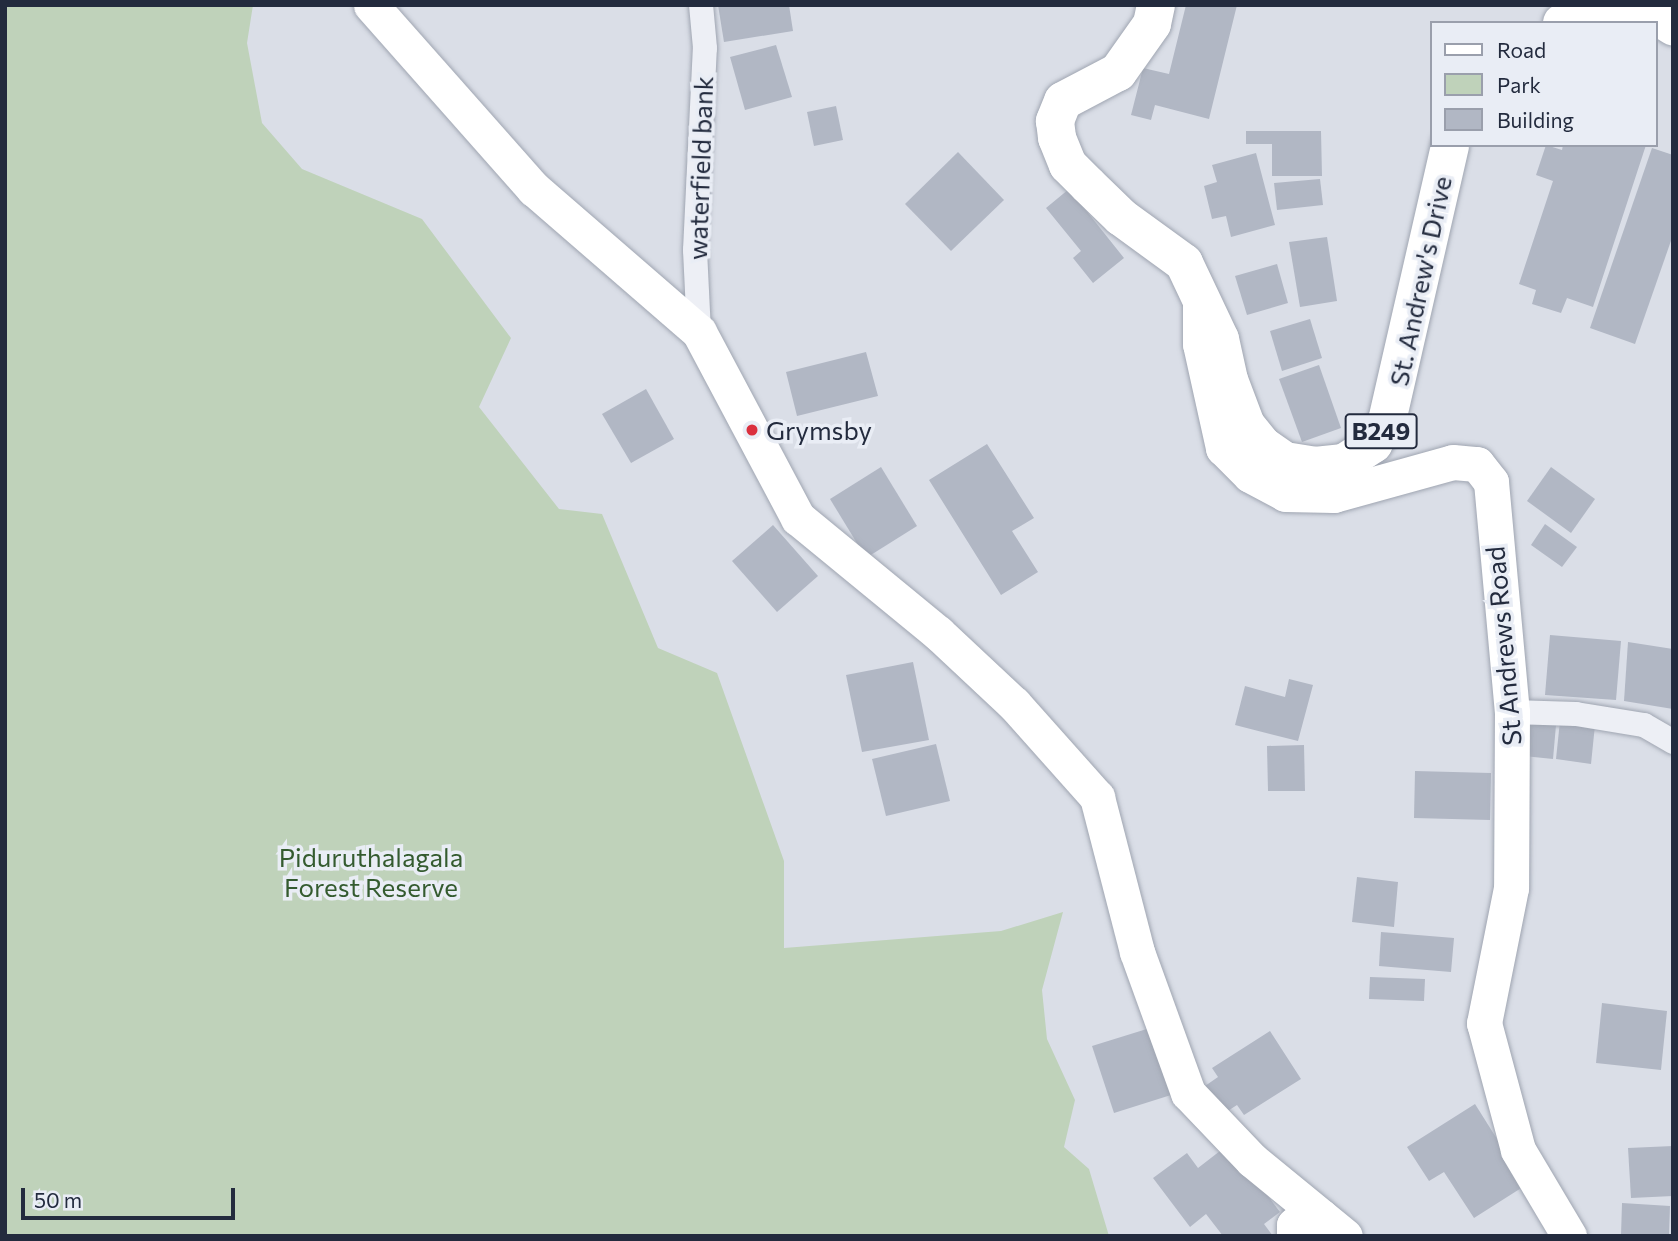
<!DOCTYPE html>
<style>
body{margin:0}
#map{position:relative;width:1678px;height:1241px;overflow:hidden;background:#dadee7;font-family:Commissioner,sans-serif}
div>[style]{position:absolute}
.green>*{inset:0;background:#bfd2ba}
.building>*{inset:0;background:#b1b7c4}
.roads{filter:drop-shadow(0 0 2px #9fa5b1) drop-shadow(0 0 2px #9fa5b1)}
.street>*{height:24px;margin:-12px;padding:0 12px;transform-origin:12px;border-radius:12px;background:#edeff5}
.secondary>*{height:35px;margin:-17.5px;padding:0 17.5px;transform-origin:17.5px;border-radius:17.5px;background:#fff}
.primary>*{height:38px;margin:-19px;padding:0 19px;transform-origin:19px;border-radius:19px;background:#fff}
.dots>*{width:19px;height:19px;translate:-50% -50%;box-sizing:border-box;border:4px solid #e9edf5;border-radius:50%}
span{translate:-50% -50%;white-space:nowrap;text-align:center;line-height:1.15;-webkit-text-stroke:7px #e9edf5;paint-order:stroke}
.shield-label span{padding:2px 5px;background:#e9edf5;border:2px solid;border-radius:5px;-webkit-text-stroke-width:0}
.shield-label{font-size:24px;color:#232b3e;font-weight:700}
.street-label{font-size:26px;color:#232b3e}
.poi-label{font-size:26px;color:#232b3e}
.left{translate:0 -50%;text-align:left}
.park-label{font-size:26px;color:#345b2f}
.frame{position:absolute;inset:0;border:7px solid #232b3e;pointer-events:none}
.legend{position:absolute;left:1430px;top:21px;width:228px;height:126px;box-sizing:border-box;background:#e9edf5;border:2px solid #9a9fac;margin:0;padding:9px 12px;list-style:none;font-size:21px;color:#232b3e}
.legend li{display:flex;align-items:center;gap:14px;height:35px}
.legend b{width:35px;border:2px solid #9a9fac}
.scale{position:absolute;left:21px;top:1188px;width:214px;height:32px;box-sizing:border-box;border:4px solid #232b3e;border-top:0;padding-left:9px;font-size:21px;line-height:24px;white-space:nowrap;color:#232b3e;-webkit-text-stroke:5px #e9edf5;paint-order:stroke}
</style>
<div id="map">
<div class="green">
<i style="clip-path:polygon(5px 5px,253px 5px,247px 43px,262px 123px,302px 169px,422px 219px,511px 338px,479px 407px,559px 509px,602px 514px,658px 648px,717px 673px,784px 861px,784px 948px,1001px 931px,1063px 912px,1042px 990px,1047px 1039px,1075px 1100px,1064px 1147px,1089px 1169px,1109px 1236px,5px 1236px)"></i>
</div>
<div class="building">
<i style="clip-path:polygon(718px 5px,789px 5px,793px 31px,724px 42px)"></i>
<i style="clip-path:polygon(1186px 5px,1237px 5px,1209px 119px,1155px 105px,1151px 120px,1131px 115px,1143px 68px,1169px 74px)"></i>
<i style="clip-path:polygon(776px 45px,792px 97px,745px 110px,730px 57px)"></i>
<i style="clip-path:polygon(836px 106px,843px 140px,814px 146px,807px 112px)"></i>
<i style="clip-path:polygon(1246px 131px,1321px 131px,1322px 176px,1272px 176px,1272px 144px,1246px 144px)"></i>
<i style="clip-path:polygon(1546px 145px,1562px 150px,1563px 145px,1646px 145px,1593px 307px,1567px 298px,1561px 313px,1532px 304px,1536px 290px,1519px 284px,1553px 181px,1536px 175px)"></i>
<i style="clip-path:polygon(1652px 148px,1673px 155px,1673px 235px,1635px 344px,1590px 328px)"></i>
<i style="clip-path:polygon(958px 152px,1004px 200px,951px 251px,905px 204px)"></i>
<i style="clip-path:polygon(1256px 153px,1275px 225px,1231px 237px,1226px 216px,1212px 219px,1204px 186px,1217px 182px,1212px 165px)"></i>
<i style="clip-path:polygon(1320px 179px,1323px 205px,1277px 210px,1274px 183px)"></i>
<i style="clip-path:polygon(1069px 189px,1124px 258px,1093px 283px,1073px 258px,1081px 251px,1046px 208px)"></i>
<i style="clip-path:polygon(1327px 237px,1337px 301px,1300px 307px,1289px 242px)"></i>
<i style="clip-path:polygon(1277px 264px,1288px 303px,1247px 315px,1235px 276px)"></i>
<i style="clip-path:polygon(1310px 319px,1322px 358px,1282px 371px,1270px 331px)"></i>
<i style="clip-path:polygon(866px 352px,878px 396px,797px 416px,786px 372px)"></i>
<i style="clip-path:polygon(1319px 365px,1341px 428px,1302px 442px,1279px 379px)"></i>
<i style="clip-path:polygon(646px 389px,674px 439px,631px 463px,602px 414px)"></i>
<i style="clip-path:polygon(987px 444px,1034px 518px,1012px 531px,1038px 572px,1001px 595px,929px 480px)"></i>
<i style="clip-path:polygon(881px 467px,917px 526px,866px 558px,830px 499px)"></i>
<i style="clip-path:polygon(1551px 467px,1595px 499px,1571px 533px,1527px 501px)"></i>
<i style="clip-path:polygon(1545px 524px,1577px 547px,1562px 567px,1531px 545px)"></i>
<i style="clip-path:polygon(773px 525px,818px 576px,777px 612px,732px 561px)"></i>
<i style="clip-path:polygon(1550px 635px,1621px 641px,1616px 700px,1545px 695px)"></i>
<i style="clip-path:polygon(1628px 642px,1673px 649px,1673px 709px,1624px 701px)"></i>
<i style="clip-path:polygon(913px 662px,929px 740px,862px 752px,846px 675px)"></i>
<i style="clip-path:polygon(1289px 679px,1313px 685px,1298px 741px,1235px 725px,1245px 686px,1285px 697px)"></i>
<i style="clip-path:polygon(1560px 721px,1595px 725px,1591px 764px,1556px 759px)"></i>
<i style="clip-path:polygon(1527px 722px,1556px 725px,1553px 759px,1524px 756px)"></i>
<i style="clip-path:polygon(936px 744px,950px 801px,886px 816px,872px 759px)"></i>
<i style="clip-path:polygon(1304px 745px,1305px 791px,1268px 791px,1267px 746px)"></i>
<i style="clip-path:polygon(1415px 771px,1491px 773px,1490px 820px,1414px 818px)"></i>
<i style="clip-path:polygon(1357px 877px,1398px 882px,1394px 927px,1352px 922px)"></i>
<i style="clip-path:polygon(1381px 932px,1454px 938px,1451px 972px,1379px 966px)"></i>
<i style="clip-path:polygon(1370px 977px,1425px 979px,1424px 1001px,1369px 999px)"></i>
<i style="clip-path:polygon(1602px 1003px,1667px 1011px,1661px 1070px,1596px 1063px)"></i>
<i style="clip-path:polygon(1150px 1028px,1171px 1095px,1114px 1113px,1092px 1046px)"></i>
<i style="clip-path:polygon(1270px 1031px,1301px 1079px,1244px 1115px,1237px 1105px,1223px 1114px,1205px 1086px,1218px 1077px,1212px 1068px)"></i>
<i style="clip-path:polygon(1475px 1104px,1526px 1185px,1474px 1218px,1444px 1172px,1429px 1181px,1407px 1147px)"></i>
<i style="clip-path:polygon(1229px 1144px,1280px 1212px,1264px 1224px,1273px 1236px,1223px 1236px,1206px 1214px,1190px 1227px,1153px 1178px,1187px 1153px,1198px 1168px)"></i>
<i style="clip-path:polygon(1673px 1146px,1673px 1196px,1631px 1198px,1628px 1148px)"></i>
<i style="clip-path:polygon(1622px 1203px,1670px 1206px,1669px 1236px,1621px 1236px)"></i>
</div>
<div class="roads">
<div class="street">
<i style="left:699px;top:332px;width:82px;rotate:-92.8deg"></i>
<i style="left:695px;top:250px;width:202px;rotate:-87.2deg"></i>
<i style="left:705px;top:48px;width:43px;rotate:-95.3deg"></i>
<i style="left:1512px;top:712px;width:64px;rotate:1.8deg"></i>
<i style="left:1576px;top:714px;width:69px;rotate:9.2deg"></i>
<i style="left:1644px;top:725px;width:34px;rotate:30deg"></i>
</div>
<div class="secondary">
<i style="left:371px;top:5px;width:246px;rotate:48.5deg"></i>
<i style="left:534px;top:189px;width:218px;rotate:40.9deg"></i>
<i style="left:699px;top:332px;width:211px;rotate:62deg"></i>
<i style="left:798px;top:518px;width:181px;rotate:39.4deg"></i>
<i style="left:938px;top:633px;width:104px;rotate:43.1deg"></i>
<i style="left:1014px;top:704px;width:125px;rotate:48.3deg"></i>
<i style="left:1097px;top:797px;width:160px;rotate:75.5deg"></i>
<i style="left:1137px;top:952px;width:150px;rotate:70.1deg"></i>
<i style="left:1188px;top:1093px;width:93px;rotate:46.3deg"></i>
<i style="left:1252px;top:1160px;width:120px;rotate:39.3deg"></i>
<i style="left:1200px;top:302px;width:42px;rotate:90deg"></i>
<i style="left:1200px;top:344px;width:107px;rotate:77.5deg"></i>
<i style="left:1223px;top:448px;width:38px;rotate:45deg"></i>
<i style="left:1250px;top:475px;width:40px;rotate:28deg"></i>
<i style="left:1285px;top:494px;width:49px;rotate:1.2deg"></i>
<i style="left:1334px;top:495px;width:123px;rotate:-15.5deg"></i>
<i style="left:1453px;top:462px;width:24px;rotate:5deg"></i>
<i style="left:1477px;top:464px;width:23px;rotate:52deg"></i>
<i style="left:1491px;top:482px;width:231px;rotate:84.8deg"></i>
<i style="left:1512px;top:712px;width:176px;rotate:90.3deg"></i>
<i style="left:1511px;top:888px;width:138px;rotate:101.3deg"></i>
<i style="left:1484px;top:1023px;width:131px;rotate:75deg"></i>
<i style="left:1518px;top:1150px;width:100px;rotate:59.3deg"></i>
<i style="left:1294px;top:1236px;width:11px;rotate:-90deg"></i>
<i style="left:1294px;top:1225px;width:28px;rotate:-18deg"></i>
</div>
<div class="primary">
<i style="left:1156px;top:5px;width:19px;rotate:102deg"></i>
<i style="left:1152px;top:24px;width:59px;rotate:125.3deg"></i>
<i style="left:1118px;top:72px;width:62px;rotate:152.2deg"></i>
<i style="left:1063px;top:101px;width:22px;rotate:112deg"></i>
<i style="left:1055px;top:121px;width:17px;rotate:83deg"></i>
<i style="left:1057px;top:138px;width:29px;rotate:68deg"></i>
<i style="left:1068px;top:165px;width:28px;rotate:45deg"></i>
<i style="left:1088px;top:185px;width:46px;rotate:44.1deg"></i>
<i style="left:1121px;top:217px;width:78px;rotate:36.1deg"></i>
<i style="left:1184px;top:263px;width:84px;rotate:64.7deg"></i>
<i style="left:1220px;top:339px;width:42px;rotate:77.6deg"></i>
<i style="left:1229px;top:380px;width:48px;rotate:69.3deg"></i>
<i style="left:1246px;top:425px;width:26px;rotate:51deg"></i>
<i style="left:1262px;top:445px;width:28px;rotate:35deg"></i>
<i style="left:1285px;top:461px;width:30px;rotate:9deg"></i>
<i style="left:1315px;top:466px;width:29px;rotate:-6deg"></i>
<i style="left:1344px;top:463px;width:35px;rotate:-33deg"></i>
<i style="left:1373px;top:444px;width:27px;rotate:-59deg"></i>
<i style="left:1387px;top:421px;width:283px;rotate:-77.1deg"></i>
<i style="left:1562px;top:23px;width:44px;rotate:-15.9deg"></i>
<i style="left:1604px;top:11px;width:43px;rotate:-1.3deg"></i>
<i style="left:1647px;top:10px;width:31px;rotate:32deg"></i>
</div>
</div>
<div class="dots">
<i style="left:752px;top:430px;background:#db303e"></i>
</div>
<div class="shield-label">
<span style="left:1381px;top:431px">B249</span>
</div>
<div class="street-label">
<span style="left:700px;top:168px;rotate:-88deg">waterfield bank</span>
<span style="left:1420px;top:281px;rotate:-78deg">St. Andrew's Drive</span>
<span style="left:1503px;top:646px;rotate:-95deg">St Andrews Road</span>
</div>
<div class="poi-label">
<span class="left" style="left:766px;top:430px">Grymsby</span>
</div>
<div class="park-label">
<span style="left:371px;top:872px">Piduruthalagala<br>Forest Reserve</span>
</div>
<div class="frame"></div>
<ul class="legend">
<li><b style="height:9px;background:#fff"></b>Road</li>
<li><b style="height:19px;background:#bfd2ba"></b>Park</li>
<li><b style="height:19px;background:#b1b7c4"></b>Building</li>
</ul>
<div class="scale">50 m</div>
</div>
